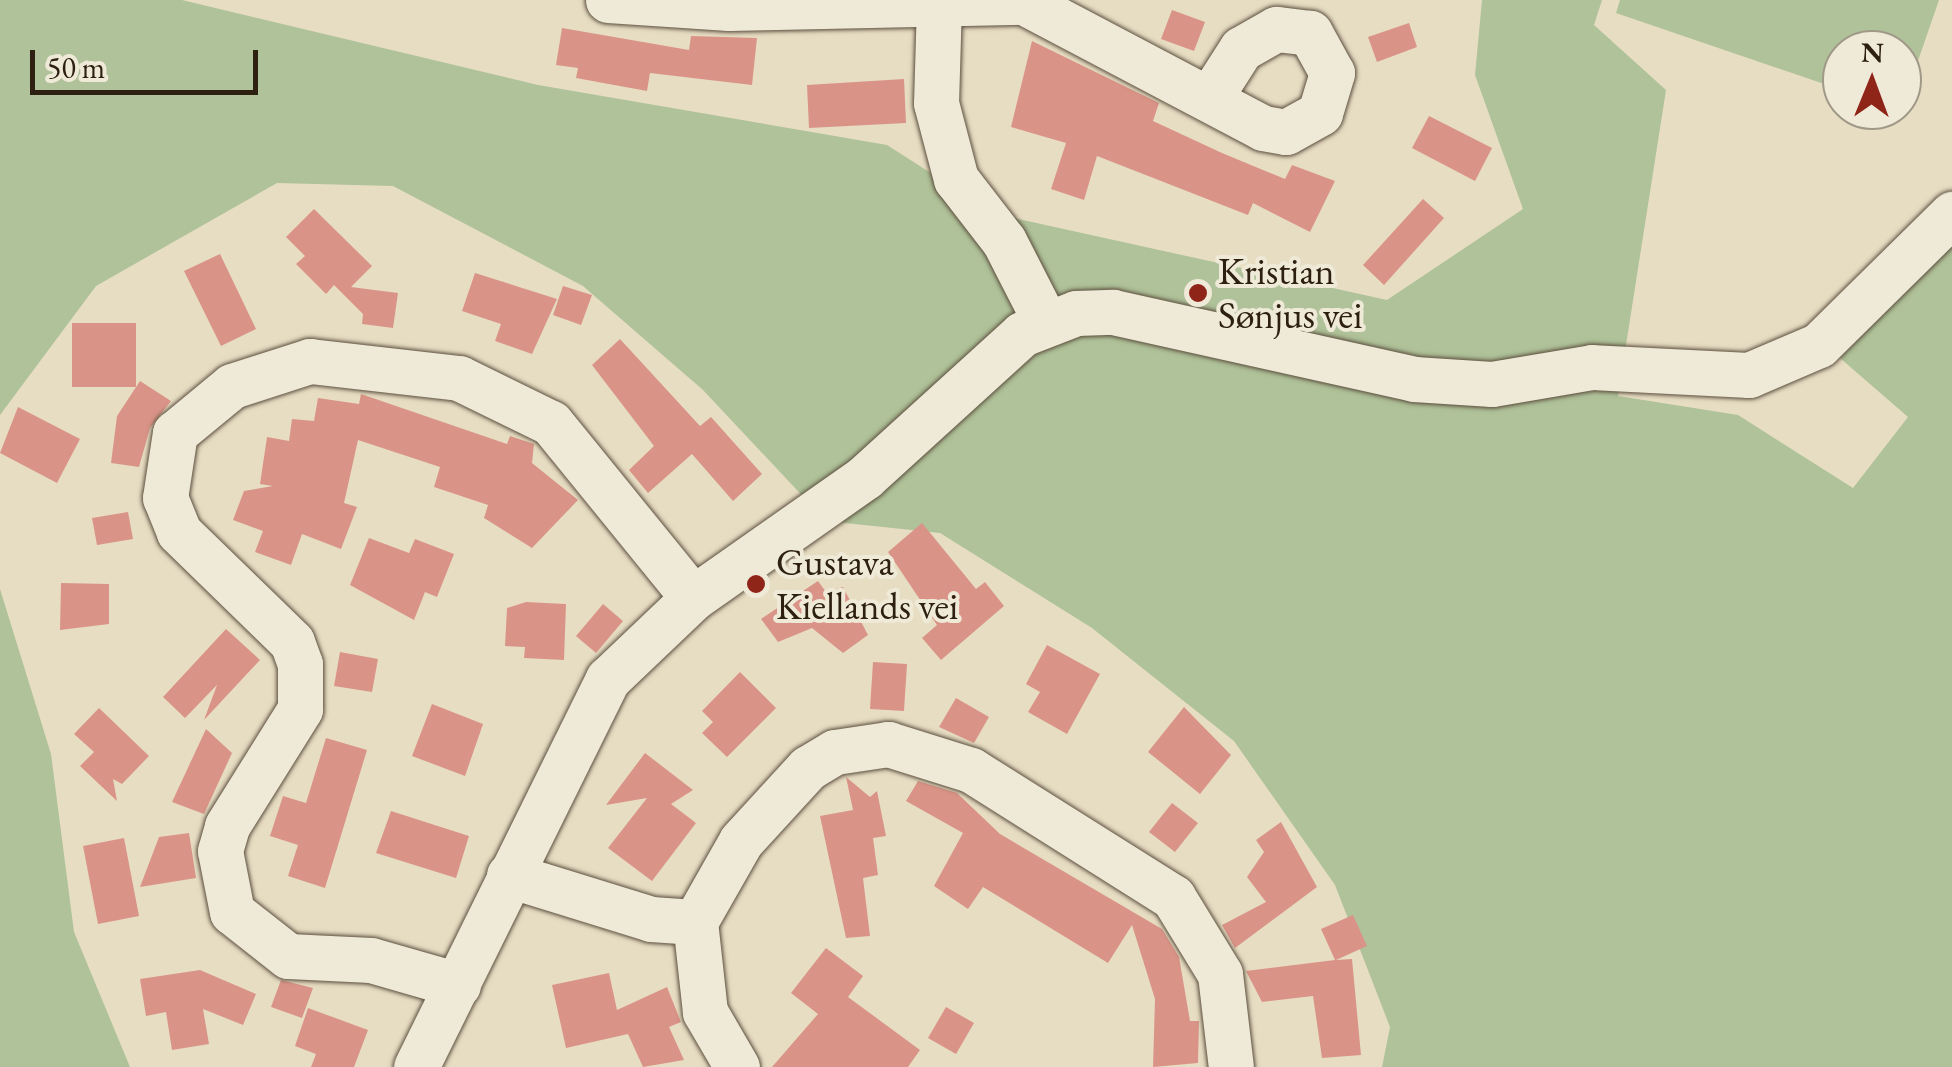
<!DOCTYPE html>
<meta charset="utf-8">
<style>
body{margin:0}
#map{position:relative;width:1952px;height:1067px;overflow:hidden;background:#e7ddc3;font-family:"EB Garamond",serif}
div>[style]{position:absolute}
.green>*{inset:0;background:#afc299}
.building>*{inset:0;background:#da9487}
.roads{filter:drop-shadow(0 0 2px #5c4f3e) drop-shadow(0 0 2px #5c4f3e)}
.minor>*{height:45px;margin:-22.5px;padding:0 22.5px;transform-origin:22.5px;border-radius:22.5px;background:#efe9d8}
.dots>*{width:28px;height:28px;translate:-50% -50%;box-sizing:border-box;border:5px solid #efe9d8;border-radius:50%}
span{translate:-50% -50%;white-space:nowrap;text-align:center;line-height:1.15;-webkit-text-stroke:8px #efe9d8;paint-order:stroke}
.poi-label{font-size:38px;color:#2d2011}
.left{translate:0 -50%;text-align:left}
.north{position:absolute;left:1822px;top:30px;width:100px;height:100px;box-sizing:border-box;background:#efe9d8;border:2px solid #a19988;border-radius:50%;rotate:1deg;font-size:28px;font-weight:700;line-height:40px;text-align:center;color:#2d2011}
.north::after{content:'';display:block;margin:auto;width:35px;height:45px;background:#8f2418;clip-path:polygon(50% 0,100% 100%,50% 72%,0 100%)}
.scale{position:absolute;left:30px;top:50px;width:228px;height:45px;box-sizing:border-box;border:5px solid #2d2011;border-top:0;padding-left:12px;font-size:30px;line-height:35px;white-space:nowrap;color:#2d2011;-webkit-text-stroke:8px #efe9d8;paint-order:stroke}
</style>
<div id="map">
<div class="green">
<i style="clip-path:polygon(0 0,182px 0,538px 85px,887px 145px,995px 214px,1387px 300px,1523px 209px,1475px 75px,1482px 0,1602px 0,1594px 25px,1666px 90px,1618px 396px,1738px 415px,1853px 488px,1908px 417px,1840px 358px,1952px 238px,1952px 1067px,1382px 1067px,1390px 1027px,1335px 885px,1234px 741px,1092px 628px,940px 533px,826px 521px,703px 390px,583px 286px,393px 186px,277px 183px,96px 286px,0 415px)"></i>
<i style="clip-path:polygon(1620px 0,1939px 0,1902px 107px,1902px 50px,1842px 50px,1842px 90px,1616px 13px)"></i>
<i style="clip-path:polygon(0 589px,51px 754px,74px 932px,130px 1067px,0 1067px)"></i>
</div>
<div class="building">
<i style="clip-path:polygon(1172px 10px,1205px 22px,1194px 51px,1161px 39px)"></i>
<i style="clip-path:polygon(1409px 23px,1417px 47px,1377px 62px,1368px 37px)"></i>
<i style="clip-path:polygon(562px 28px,689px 50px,691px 36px,757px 38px,752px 85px,650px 73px,647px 91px,576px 78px,578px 68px,556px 65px)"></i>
<i style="clip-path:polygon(1032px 41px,1159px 103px,1153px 121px,1222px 153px,1285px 179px,1292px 165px,1335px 181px,1310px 232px,1253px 203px,1248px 215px,1097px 156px,1084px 200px,1051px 189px,1066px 143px,1011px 127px)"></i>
<i style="clip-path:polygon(904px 79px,906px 123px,809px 128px,807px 85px)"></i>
<i style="clip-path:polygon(1429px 116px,1492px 148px,1475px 181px,1412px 148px)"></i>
<i style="clip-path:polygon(1423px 199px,1444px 218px,1384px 285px,1363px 265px)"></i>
<i style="clip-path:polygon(314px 209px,372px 266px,351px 287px,398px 293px,393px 328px,362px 324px,363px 314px,334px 285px,326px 294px,296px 264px,305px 256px,286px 237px)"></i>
<i style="clip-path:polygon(220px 254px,256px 329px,221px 346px,184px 271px)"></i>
<i style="clip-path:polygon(475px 273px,557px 299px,532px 354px,495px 341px,501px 324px,462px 311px)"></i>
<i style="clip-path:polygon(563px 286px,592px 295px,581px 325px,553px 315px)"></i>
<i style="clip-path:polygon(72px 323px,136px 323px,136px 387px,72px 387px)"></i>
<i style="clip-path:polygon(620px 339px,700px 426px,711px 417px,762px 474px,733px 501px,692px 454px,648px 493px,629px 470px,654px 446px,592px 365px)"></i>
<i style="clip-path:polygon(140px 381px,171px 401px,150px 428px,139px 467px,111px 463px,117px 416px)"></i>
<i style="clip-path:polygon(361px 394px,507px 444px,510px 436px,534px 444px,532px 463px,578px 500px,532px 548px,484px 518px,488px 505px,434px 487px,440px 467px,358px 440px,344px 503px,357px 507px,341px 549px,302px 534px,291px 565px,255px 552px,263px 531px,233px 520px,244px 491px,273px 486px,260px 484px,267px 437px,289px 441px,292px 419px,314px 421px,318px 398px,359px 404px)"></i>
<i style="clip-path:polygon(18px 407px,80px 439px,57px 483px,0 453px)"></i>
<i style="clip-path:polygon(128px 512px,133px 539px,97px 545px,92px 518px)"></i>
<i style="clip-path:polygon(922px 523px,976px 589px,985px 582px,1004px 606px,941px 660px,922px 638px,937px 625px,888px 552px)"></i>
<i style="clip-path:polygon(369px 538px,409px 553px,415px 539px,454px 554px,437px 597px,425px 592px,414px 620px,350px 585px)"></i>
<i style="clip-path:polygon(818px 581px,826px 592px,843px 587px,868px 635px,843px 653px,812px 628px,778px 642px,761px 619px)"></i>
<i style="clip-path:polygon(61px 583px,109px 584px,109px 624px,60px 630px)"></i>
<i style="clip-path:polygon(526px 602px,566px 604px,564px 660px,524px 658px,525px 647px,505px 646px,507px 608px)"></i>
<i style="clip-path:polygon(603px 604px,623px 621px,596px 653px,576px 636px)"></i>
<i style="clip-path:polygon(226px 629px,260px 660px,204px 720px,217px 685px,185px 718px,163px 697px)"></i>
<i style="clip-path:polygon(1047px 645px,1100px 674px,1067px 734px,1028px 712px,1040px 692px,1026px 684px)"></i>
<i style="clip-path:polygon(340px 652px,378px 659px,372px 692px,334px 686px)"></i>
<i style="clip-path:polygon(873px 662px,907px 664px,904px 711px,870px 709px)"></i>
<i style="clip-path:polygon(740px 672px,776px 708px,727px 757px,702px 733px,713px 722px,702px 711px)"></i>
<i style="clip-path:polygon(956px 698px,989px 717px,974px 743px,939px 727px)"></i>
<i style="clip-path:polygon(432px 704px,483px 724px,465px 776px,412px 756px)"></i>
<i style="clip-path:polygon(1184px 707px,1231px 755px,1200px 794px,1148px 752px)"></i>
<i style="clip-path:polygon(99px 708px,149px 756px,122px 784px,113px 779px,117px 801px,80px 766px,94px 752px,74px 734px)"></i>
<i style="clip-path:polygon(206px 729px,232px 753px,204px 814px,172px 802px)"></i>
<i style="clip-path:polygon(326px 738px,367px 750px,325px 888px,288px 876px,298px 845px,270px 836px,283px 796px,306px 803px)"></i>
<i style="clip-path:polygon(645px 753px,693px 790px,671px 804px,696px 823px,652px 881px,608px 848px,647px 798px,606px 805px)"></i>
<i style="clip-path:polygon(846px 777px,870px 797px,877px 791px,886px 836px,873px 838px,878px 875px,863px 878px,870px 936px,846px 938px,820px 816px,853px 810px)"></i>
<i style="clip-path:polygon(918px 781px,957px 793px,1000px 834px,1162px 929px,1179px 957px,1190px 1021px,1199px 1021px,1198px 1063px,1153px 1067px,1155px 999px,1132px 925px,1108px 963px,983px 887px,968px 909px,934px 886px,963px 833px,906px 801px)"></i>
<i style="clip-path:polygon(1172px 803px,1198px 823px,1175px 852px,1149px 832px)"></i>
<i style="clip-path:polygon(391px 811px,469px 836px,456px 878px,376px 853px)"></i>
<i style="clip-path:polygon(1281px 822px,1317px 887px,1235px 948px,1222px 925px,1266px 902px,1247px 877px,1264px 852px,1256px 840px)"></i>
<i style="clip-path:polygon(189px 833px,196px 878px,140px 887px,159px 837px)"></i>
<i style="clip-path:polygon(124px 838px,139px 916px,98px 924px,83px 846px)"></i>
<i style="clip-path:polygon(1353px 915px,1367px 946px,1336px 960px,1352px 959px,1361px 1055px,1322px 1058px,1313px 996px,1262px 1002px,1246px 971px,1335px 960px,1321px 929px)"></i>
<i style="clip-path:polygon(826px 948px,863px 976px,848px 997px,920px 1050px,908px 1067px,772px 1067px,818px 1014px,791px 993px)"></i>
<i style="clip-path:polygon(200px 970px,256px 994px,243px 1025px,203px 1009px,209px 1044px,172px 1050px,166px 1012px,146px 1016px,140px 979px)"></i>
<i style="clip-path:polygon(609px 973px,617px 1010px,667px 987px,681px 1022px,669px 1027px,684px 1060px,643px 1067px,628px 1034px,566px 1048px,552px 985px)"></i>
<i style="clip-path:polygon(281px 980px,313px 988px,302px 1018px,271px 1007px)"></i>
<i style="clip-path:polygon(946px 1007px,974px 1023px,956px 1054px,928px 1038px)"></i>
<i style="clip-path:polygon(308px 1008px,368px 1030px,354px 1067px,311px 1067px,316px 1054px,295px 1046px)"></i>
</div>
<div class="roads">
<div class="minor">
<i style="left:608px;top:0;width:121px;rotate:3.8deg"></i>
<i style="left:729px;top:8px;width:295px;rotate:-1.2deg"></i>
<i style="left:1024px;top:2px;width:270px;rotate:27.8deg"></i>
<i style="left:1263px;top:128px;width:23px;rotate:10deg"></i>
<i style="left:1286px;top:132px;width:39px;rotate:-29deg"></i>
<i style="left:1320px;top:113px;width:42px;rotate:-73.3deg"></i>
<i style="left:1332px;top:73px;width:46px;rotate:-118.8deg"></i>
<i style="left:1310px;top:33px;width:34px;rotate:-173deg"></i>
<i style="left:1276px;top:29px;width:40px;rotate:150.3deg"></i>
<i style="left:1241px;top:49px;width:56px;rotate:122.6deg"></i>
<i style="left:939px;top:3px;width:100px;rotate:91.7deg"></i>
<i style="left:936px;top:103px;width:79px;rotate:75.3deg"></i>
<i style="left:956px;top:179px;width:78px;rotate:52.3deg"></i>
<i style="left:1004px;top:241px;width:92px;rotate:62.9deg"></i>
<i style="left:509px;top:875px;width:149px;rotate:17.2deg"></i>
<i style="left:651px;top:919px;width:44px;rotate:3.9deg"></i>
<i style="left:458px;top:985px;width:91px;rotate:-164deg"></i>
<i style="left:371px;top:960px;width:83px;rotate:-177.2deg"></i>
<i style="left:288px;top:956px;width:71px;rotate:-141.8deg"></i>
<i style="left:232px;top:912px;width:62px;rotate:-101.1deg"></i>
<i style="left:220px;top:851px;width:26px;rotate:-74deg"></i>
<i style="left:227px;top:826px;width:138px;rotate:-58deg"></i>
<i style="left:300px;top:709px;width:45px;rotate:-90deg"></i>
<i style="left:300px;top:664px;width:23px;rotate:-110deg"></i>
<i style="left:292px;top:642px;width:158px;rotate:-135.8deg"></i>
<i style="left:179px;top:532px;width:37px;rotate:-112deg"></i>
<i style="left:165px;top:498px;width:66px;rotate:-81.3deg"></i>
<i style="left:175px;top:433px;width:74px;rotate:-39.5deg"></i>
<i style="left:232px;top:386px;width:82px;rotate:-17.8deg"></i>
<i style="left:310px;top:361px;width:150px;rotate:6.5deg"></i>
<i style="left:459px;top:378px;width:102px;rotate:26.1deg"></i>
<i style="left:551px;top:423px;width:225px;rotate:50.9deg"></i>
<i style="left:416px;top:1067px;width:433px;rotate:-63.7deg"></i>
<i style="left:608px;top:679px;width:117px;rotate:-43.6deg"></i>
<i style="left:693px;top:598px;width:210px;rotate:-35.1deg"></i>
<i style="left:865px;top:477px;width:212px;rotate:-42.3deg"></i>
<i style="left:1022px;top:334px;width:58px;rotate:-21.3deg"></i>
<i style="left:1076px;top:313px;width:37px;rotate:-2deg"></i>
<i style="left:1113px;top:312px;width:308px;rotate:12.5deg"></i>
<i style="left:1414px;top:379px;width:78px;rotate:3.7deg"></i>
<i style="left:1492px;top:384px;width:101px;rotate:-9.6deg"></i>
<i style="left:1592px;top:367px;width:157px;rotate:2.9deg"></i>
<i style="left:1749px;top:375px;width:76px;rotate:-23.2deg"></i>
<i style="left:1819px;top:345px;width:187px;rotate:-44.6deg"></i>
<i style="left:737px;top:1067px;width:64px;rotate:-120.2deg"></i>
<i style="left:705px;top:1012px;width:91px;rotate:-96.3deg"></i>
<i style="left:695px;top:922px;width:93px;rotate:-60.4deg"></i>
<i style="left:741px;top:841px;width:99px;rotate:-47.5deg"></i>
<i style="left:808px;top:768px;width:31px;rotate:-31deg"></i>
<i style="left:835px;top:752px;width:54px;rotate:-8.6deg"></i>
<i style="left:888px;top:744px;width:87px;rotate:17.4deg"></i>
<i style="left:971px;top:770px;width:239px;rotate:32.2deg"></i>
<i style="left:1173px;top:897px;width:90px;rotate:58.6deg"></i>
<i style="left:1220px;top:974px;width:94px;rotate:83.3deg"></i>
</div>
</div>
<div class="dots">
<i style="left:1198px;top:293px;background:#8f2418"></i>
<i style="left:756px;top:584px;background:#8f2418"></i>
</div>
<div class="poi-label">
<span class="left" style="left:1218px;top:293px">Kristian<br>Sønjus vei</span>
<span class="left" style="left:776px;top:584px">Gustava<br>Kiellands vei</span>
</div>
<div class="north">N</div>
<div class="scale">50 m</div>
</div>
